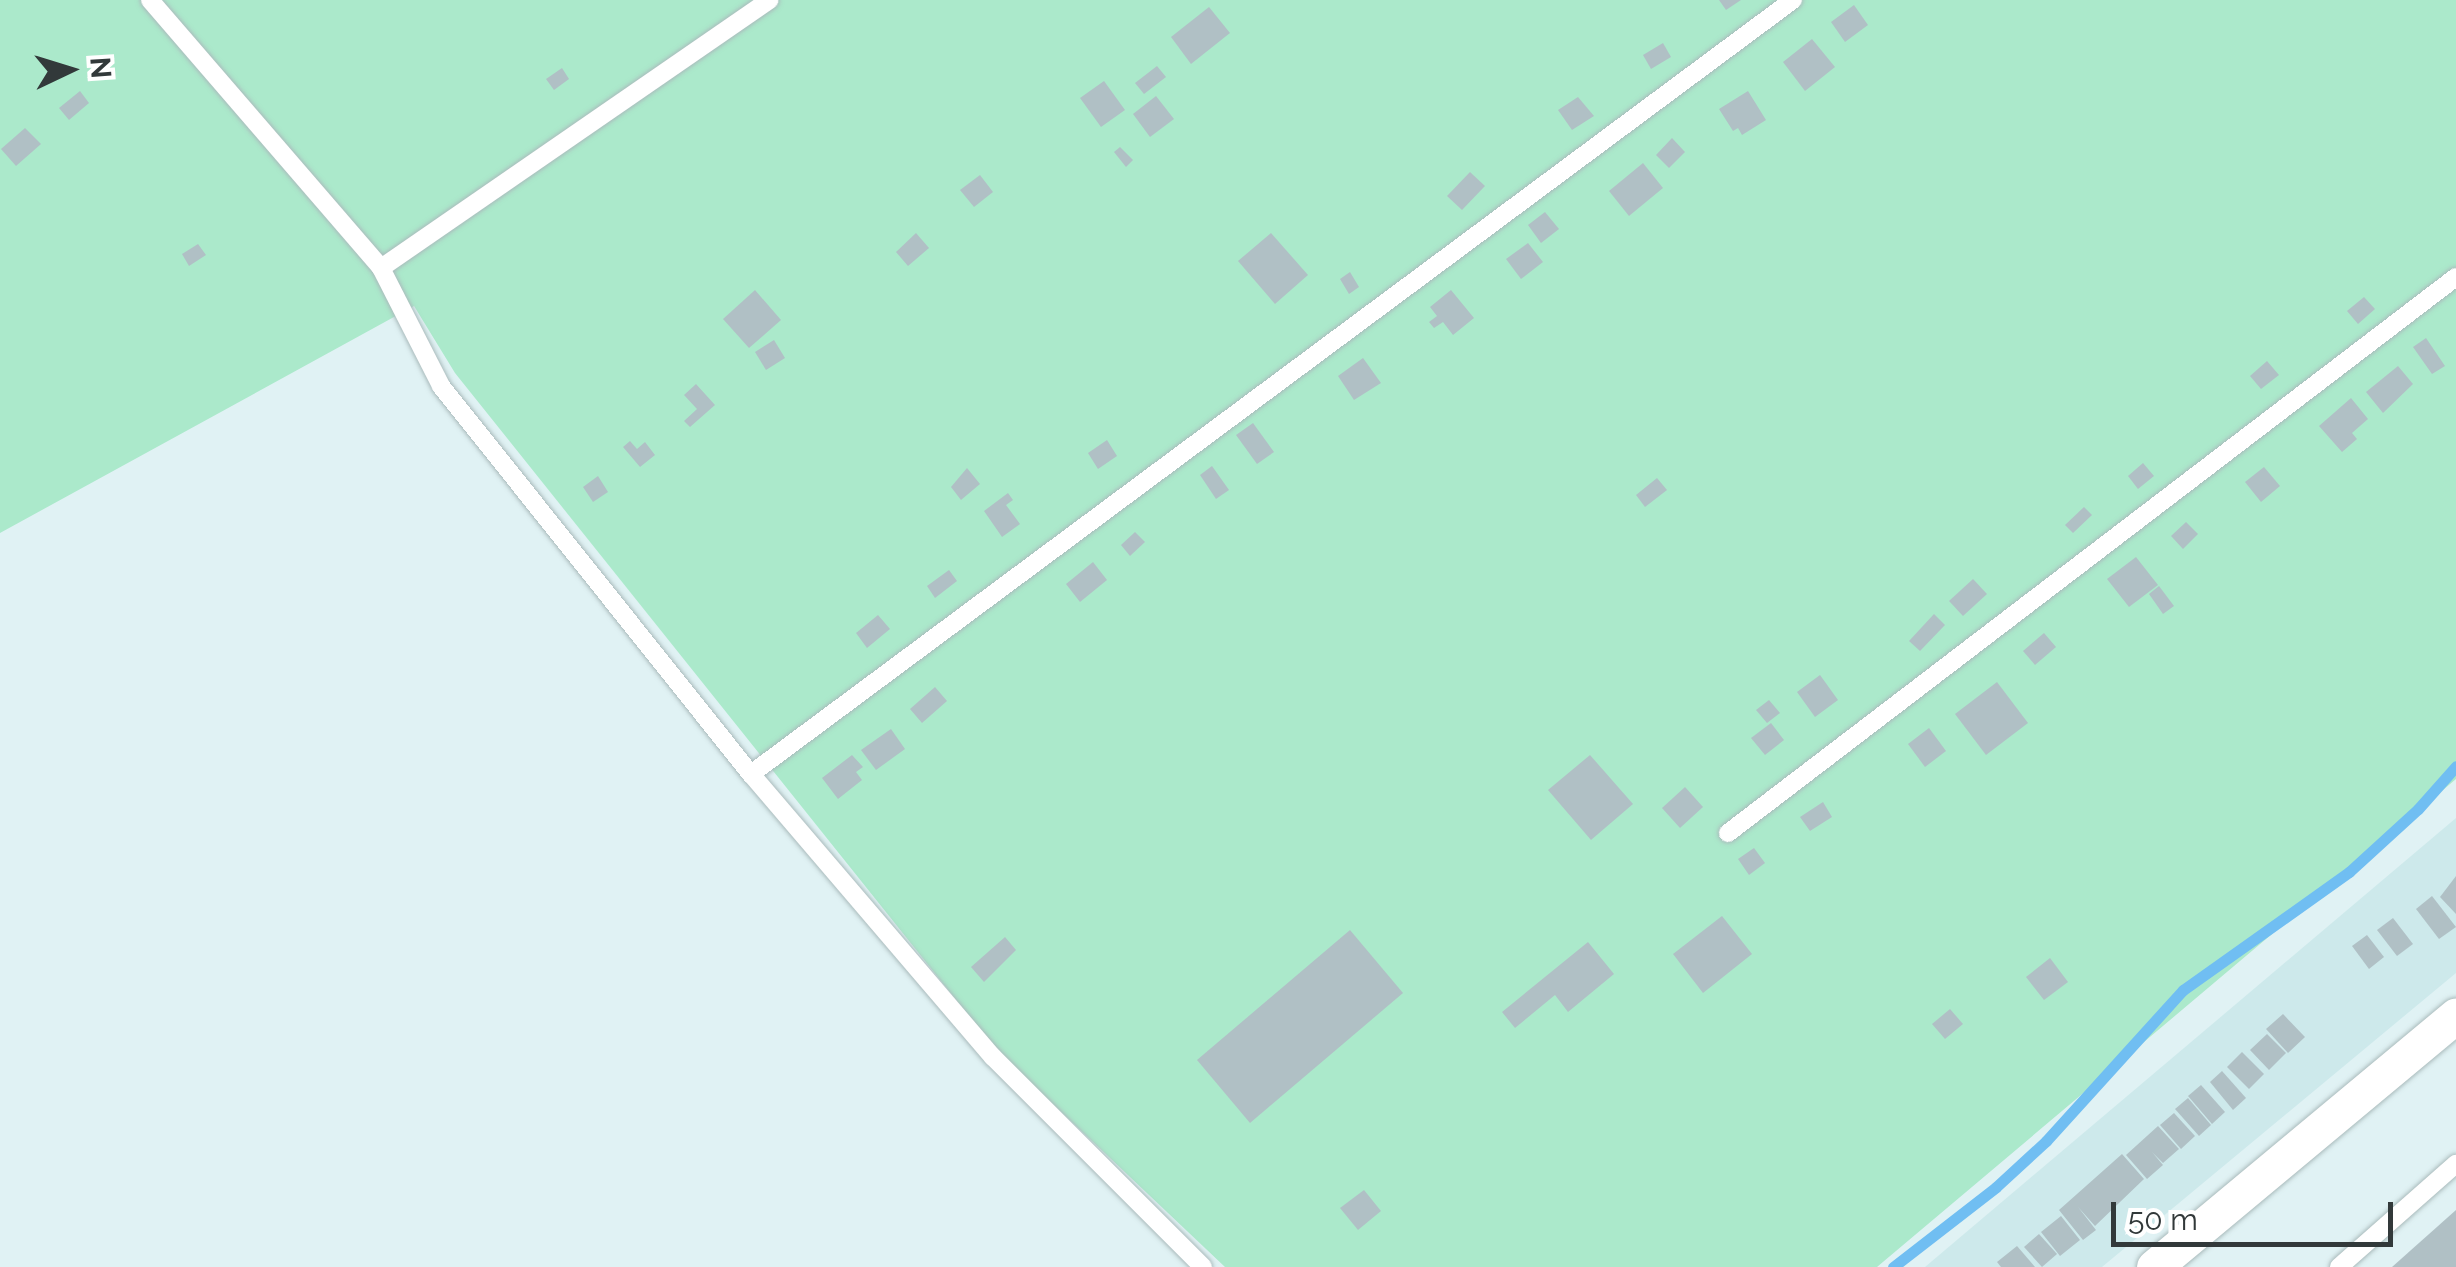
<!DOCTYPE html>
<style>
body{margin:0}
#map{position:relative;width:2456px;height:1267px;overflow:hidden;background:#e0f2f4;font-family:Raleway,sans-serif}
div>[style]{position:absolute}
.built>*{inset:0;background:#cde9eb}
.green>*{inset:0;background:#abe9cb}
.stream>*{height:11px;margin:-5.5px;padding:0 5.5px;transform-origin:5.5px;border-radius:5.5px;background:#70bef2}
.building>*{inset:0;background:#b0c0c5}
.roads{filter:drop-shadow(0 0 2px #aabbbc) drop-shadow(0 0 2px #aabbbc)}
.service>*{height:18px;margin:-9px;padding:0 9px;transform-origin:9px;border-radius:9px;background:#fff}
.minor>*{height:35px;margin:-17.5px;padding:0 17.5px;transform-origin:17.5px;border-radius:17.5px;background:#fff}
span{translate:-50% -50%;white-space:nowrap;text-align:center;line-height:1.15;-webkit-text-stroke:8px #fff;paint-order:stroke}
.north{position:absolute;left:20px;top:20px;width:100px;height:100px;-webkit-text-stroke:8px #fff;paint-order:stroke;rotate:86deg;font-size:28px;font-weight:700;line-height:40px;text-align:center;color:#32393a}
.north::after{content:'';display:block;margin:auto;width:35px;height:45px;background:#32393a;clip-path:polygon(50% 0,100% 100%,50% 72%,0 100%)}
.scale{position:absolute;left:2111px;top:1202px;width:282px;height:45px;box-sizing:border-box;border:5px solid #32393a;border-top:0;padding-left:12px;font-size:30px;line-height:35px;white-space:nowrap;color:#32393a;-webkit-text-stroke:8px #fff;paint-order:stroke}
</style>
<div id="map">
<div class="built">
<i style="clip-path:polygon(2456px 818px,2456px 973px,2102px 1267px,1925px 1267px)"></i>
</div>
<div class="green">
<i style="clip-path:polygon(0 0,2456px 0,2456px 779px,1877px 1267px,1225px 1267px,997px 1051px,455px 373px,414px 306px,0 533px)"></i>
</div>
<div class="stream">
<i style="left:1893px;top:1267px;width:130px;rotate:-37.8deg"></i>
<i style="left:1996px;top:1187px;width:68px;rotate:-42.6deg"></i>
<i style="left:2046px;top:1141px;width:204px;rotate:-47.8deg"></i>
<i style="left:2183px;top:990px;width:204px;rotate:-35.4deg"></i>
<i style="left:2349px;top:872px;width:93px;rotate:-42.4deg"></i>
<i style="left:2418px;top:809px;width:57px;rotate:-48.5deg"></i>
</div>
<div class="building">
<i style="clip-path:polygon(1719px 0,1741px 0,1726px 10px)"></i>
<i style="clip-path:polygon(1854px 5px,1868px 25px,1845px 42px,1831px 22px)"></i>
<i style="clip-path:polygon(1209px 7px,1230px 33px,1191px 64px,1171px 37px)"></i>
<i style="clip-path:polygon(1812px 39px,1835px 67px,1805px 91px,1783px 62px)"></i>
<i style="clip-path:polygon(1663px 43px,1671px 57px,1651px 69px,1643px 55px)"></i>
<i style="clip-path:polygon(1157px 66px,1166px 77px,1144px 94px,1135px 83px)"></i>
<i style="clip-path:polygon(562px 68px,569px 79px,554px 90px,546px 79px)"></i>
<i style="clip-path:polygon(1104px 81px,1125px 110px,1101px 127px,1080px 98px)"></i>
<i style="clip-path:polygon(80px 91px,89px 103px,69px 120px,59px 108px)"></i>
<i style="clip-path:polygon(1748px 91px,1766px 120px,1742px 135px,1738px 128px,1733px 131px,1719px 109px)"></i>
<i style="clip-path:polygon(1156px 96px,1174px 119px,1150px 137px,1133px 114px)"></i>
<i style="clip-path:polygon(1578px 97px,1594px 116px,1572px 130px,1558px 110px)"></i>
<i style="clip-path:polygon(25px 128px,41px 144px,16px 166px,1px 149px)"></i>
<i style="clip-path:polygon(1672px 138px,1685px 152px,1669px 168px,1656px 155px)"></i>
<i style="clip-path:polygon(1120px 147px,1133px 160px,1126px 167px,1114px 152px)"></i>
<i style="clip-path:polygon(1643px 163px,1663px 188px,1629px 216px,1609px 191px)"></i>
<i style="clip-path:polygon(1470px 172px,1485px 186px,1462px 210px,1447px 196px)"></i>
<i style="clip-path:polygon(980px 175px,993px 192px,974px 207px,960px 190px)"></i>
<i style="clip-path:polygon(1545px 212px,1559px 229px,1541px 243px,1528px 225px)"></i>
<i style="clip-path:polygon(916px 233px,929px 248px,908px 266px,896px 252px)"></i>
<i style="clip-path:polygon(1271px 233px,1308px 275px,1275px 304px,1238px 261px)"></i>
<i style="clip-path:polygon(1528px 243px,1543px 262px,1521px 279px,1506px 259px)"></i>
<i style="clip-path:polygon(198px 244px,206px 255px,189px 266px,182px 254px)"></i>
<i style="clip-path:polygon(1350px 272px,1359px 287px,1349px 294px,1340px 279px)"></i>
<i style="clip-path:polygon(755px 290px,781px 320px,749px 348px,723px 319px)"></i>
<i style="clip-path:polygon(1451px 290px,1474px 318px,1453px 335px,1443px 322px,1434px 328px,1429px 322px,1437px 316px,1430px 307px)"></i>
<i style="clip-path:polygon(2364px 297px,2375px 309px,2358px 324px,2347px 311px)"></i>
<i style="clip-path:polygon(2426px 338px,2445px 366px,2432px 374px,2413px 347px)"></i>
<i style="clip-path:polygon(774px 340px,785px 358px,766px 370px,755px 352px)"></i>
<i style="clip-path:polygon(1363px 358px,1381px 383px,1354px 400px,1338px 376px)"></i>
<i style="clip-path:polygon(2267px 361px,2279px 375px,2261px 389px,2250px 376px)"></i>
<i style="clip-path:polygon(2398px 366px,2413px 384px,2383px 413px,2366px 392px)"></i>
<i style="clip-path:polygon(696px 384px,715px 405px,690px 427px,684px 421px,697px 409px,684px 395px)"></i>
<i style="clip-path:polygon(2351px 398px,2368px 419px,2352px 433px,2357px 439px,2342px 452px,2319px 426px)"></i>
<i style="clip-path:polygon(1253px 423px,1274px 452px,1257px 464px,1236px 435px)"></i>
<i style="clip-path:polygon(1107px 440px,1117px 456px,1098px 469px,1088px 453px)"></i>
<i style="clip-path:polygon(630px 441px,637px 449px,645px 442px,655px 455px,640px 467px,623px 447px)"></i>
<i style="clip-path:polygon(2143px 463px,2154px 476px,2138px 489px,2128px 476px)"></i>
<i style="clip-path:polygon(1212px 466px,1229px 490px,1216px 499px,1200px 475px)"></i>
<i style="clip-path:polygon(2264px 467px,2280px 486px,2261px 502px,2245px 482px)"></i>
<i style="clip-path:polygon(967px 468px,980px 484px,961px 500px,951px 487px)"></i>
<i style="clip-path:polygon(598px 476px,608px 492px,593px 502px,583px 487px)"></i>
<i style="clip-path:polygon(1657px 478px,1667px 490px,1645px 507px,1636px 495px)"></i>
<i style="clip-path:polygon(1008px 493px,1013px 500px,1006px 505px,1020px 524px,1002px 537px,984px 511px)"></i>
<i style="clip-path:polygon(2084px 507px,2092px 515px,2073px 533px,2065px 525px)"></i>
<i style="clip-path:polygon(2186px 522px,2198px 534px,2183px 549px,2171px 536px)"></i>
<i style="clip-path:polygon(1135px 532px,1145px 542px,1130px 556px,1121px 545px)"></i>
<i style="clip-path:polygon(2136px 557px,2158px 585px,2129px 607px,2107px 579px)"></i>
<i style="clip-path:polygon(1093px 562px,1107px 580px,1080px 602px,1066px 584px)"></i>
<i style="clip-path:polygon(949px 570px,957px 581px,935px 598px,927px 586px)"></i>
<i style="clip-path:polygon(1973px 579px,1987px 594px,1963px 616px,1949px 601px)"></i>
<i style="clip-path:polygon(2159px 586px,2174px 606px,2163px 614px,2149px 594px)"></i>
<i style="clip-path:polygon(1934px 614px,1945px 625px,1920px 651px,1909px 641px)"></i>
<i style="clip-path:polygon(878px 615px,890px 629px,867px 648px,856px 633px)"></i>
<i style="clip-path:polygon(2044px 633px,2056px 647px,2035px 665px,2023px 651px)"></i>
<i style="clip-path:polygon(1820px 675px,1838px 700px,1815px 717px,1797px 692px)"></i>
<i style="clip-path:polygon(1997px 682px,2028px 723px,1986px 755px,1955px 714px)"></i>
<i style="clip-path:polygon(935px 687px,947px 701px,922px 723px,910px 709px)"></i>
<i style="clip-path:polygon(1769px 700px,1780px 713px,1767px 723px,1756px 710px)"></i>
<i style="clip-path:polygon(1771px 723px,1784px 740px,1765px 755px,1751px 738px)"></i>
<i style="clip-path:polygon(1929px 728px,1946px 751px,1925px 767px,1908px 744px)"></i>
<i style="clip-path:polygon(891px 729px,905px 749px,876px 770px,861px 750px)"></i>
<i style="clip-path:polygon(852px 755px,863px 767px,856px 772px,862px 780px,838px 799px,822px 778px)"></i>
<i style="clip-path:polygon(1590px 755px,1633px 804px,1591px 840px,1548px 790px)"></i>
<i style="clip-path:polygon(1685px 787px,1703px 807px,1680px 828px,1662px 808px)"></i>
<i style="clip-path:polygon(1823px 802px,1832px 817px,1810px 831px,1800px 817px)"></i>
<i style="clip-path:polygon(1754px 848px,1765px 863px,1749px 875px,1738px 859px)"></i>
<i style="clip-path:polygon(2456px 876px,2456px 914px,2440px 897px)"></i>
<i style="clip-path:polygon(2432px 896px,2456px 927px,2439px 939px,2416px 909px)"></i>
<i style="clip-path:polygon(1722px 916px,1752px 954px,1703px 993px,1673px 954px)"></i>
<i style="clip-path:polygon(2393px 918px,2413px 944px,2397px 956px,2377px 930px)"></i>
<i style="clip-path:polygon(1350px 930px,1403px 993px,1250px 1123px,1197px 1060px)"></i>
<i style="clip-path:polygon(2367px 935px,2384px 957px,2369px 969px,2352px 946px)"></i>
<i style="clip-path:polygon(1005px 937px,1016px 950px,984px 982px,971px 967px)"></i>
<i style="clip-path:polygon(1588px 942px,1614px 974px,1568px 1012px,1555px 995px,1515px 1028px,1502px 1012px)"></i>
<i style="clip-path:polygon(2050px 958px,2068px 982px,2044px 1000px,2026px 977px)"></i>
<i style="clip-path:polygon(1950px 1009px,1963px 1024px,1945px 1039px,1932px 1024px)"></i>
<i style="clip-path:polygon(2283px 1014px,2305px 1037px,2288px 1053px,2266px 1029px)"></i>
<i style="clip-path:polygon(2267px 1034px,2286px 1053px,2269px 1070px,2250px 1050px)"></i>
<i style="clip-path:polygon(2242px 1052px,2264px 1074px,2249px 1089px,2227px 1067px)"></i>
<i style="clip-path:polygon(2222px 1071px,2246px 1098px,2233px 1110px,2210px 1082px)"></i>
<i style="clip-path:polygon(2201px 1085px,2225px 1112px,2212px 1124px,2188px 1096px)"></i>
<i style="clip-path:polygon(2188px 1098px,2211px 1125px,2199px 1136px,2175px 1109px)"></i>
<i style="clip-path:polygon(2174px 1113px,2195px 1136px,2181px 1149px,2160px 1125px)"></i>
<i style="clip-path:polygon(2158px 1126px,2179px 1149px,2163px 1163px,2152px 1152px,2163px 1165px,2147px 1179px,2126px 1155px)"></i>
<i style="clip-path:polygon(2122px 1154px,2144px 1179px,2095px 1226px,2078px 1207px,2096px 1230px,2083px 1240px,2059px 1210px)"></i>
<i style="clip-path:polygon(1364px 1190px,1381px 1211px,1358px 1230px,1340px 1208px)"></i>
<i style="clip-path:polygon(2456px 1210px,2456px 1267px,2392px 1267px)"></i>
<i style="clip-path:polygon(2061px 1216px,2080px 1240px,2060px 1256px,2041px 1232px)"></i>
<i style="clip-path:polygon(2039px 1234px,2057px 1254px,2042px 1267px,2024px 1247px)"></i>
<i style="clip-path:polygon(2017px 1246px,2035px 1267px,2001px 1267px,1997px 1262px)"></i>
</div>
<div class="roads">
<div class="service">
<i style="left:150px;top:0;width:354px;rotate:49.2deg"></i>
<i style="left:381px;top:268px;width:132px;rotate:63deg"></i>
<i style="left:441px;top:386px;width:497px;rotate:51.4deg"></i>
<i style="left:751px;top:774px;width:372px;rotate:49.5deg"></i>
<i style="left:993px;top:1057px;width:297px;rotate:45deg"></i>
<i style="left:381px;top:268px;width:472px;rotate:-34.6deg"></i>
<i style="left:751px;top:774px;width:1298px;rotate:-36.61deg"></i>
<i style="left:1728px;top:833px;width:916px;rotate:-37.37deg"></i>
<i style="left:2339px;top:1267px;width:156px;rotate:-41.4deg"></i>
</div>
<div class="minor">
<i style="left:2154px;top:1267px;width:393px;rotate:-39.8deg"></i>
</div>
</div>
<div class="north">N</div>
<div class="scale">50 m</div>
</div>
